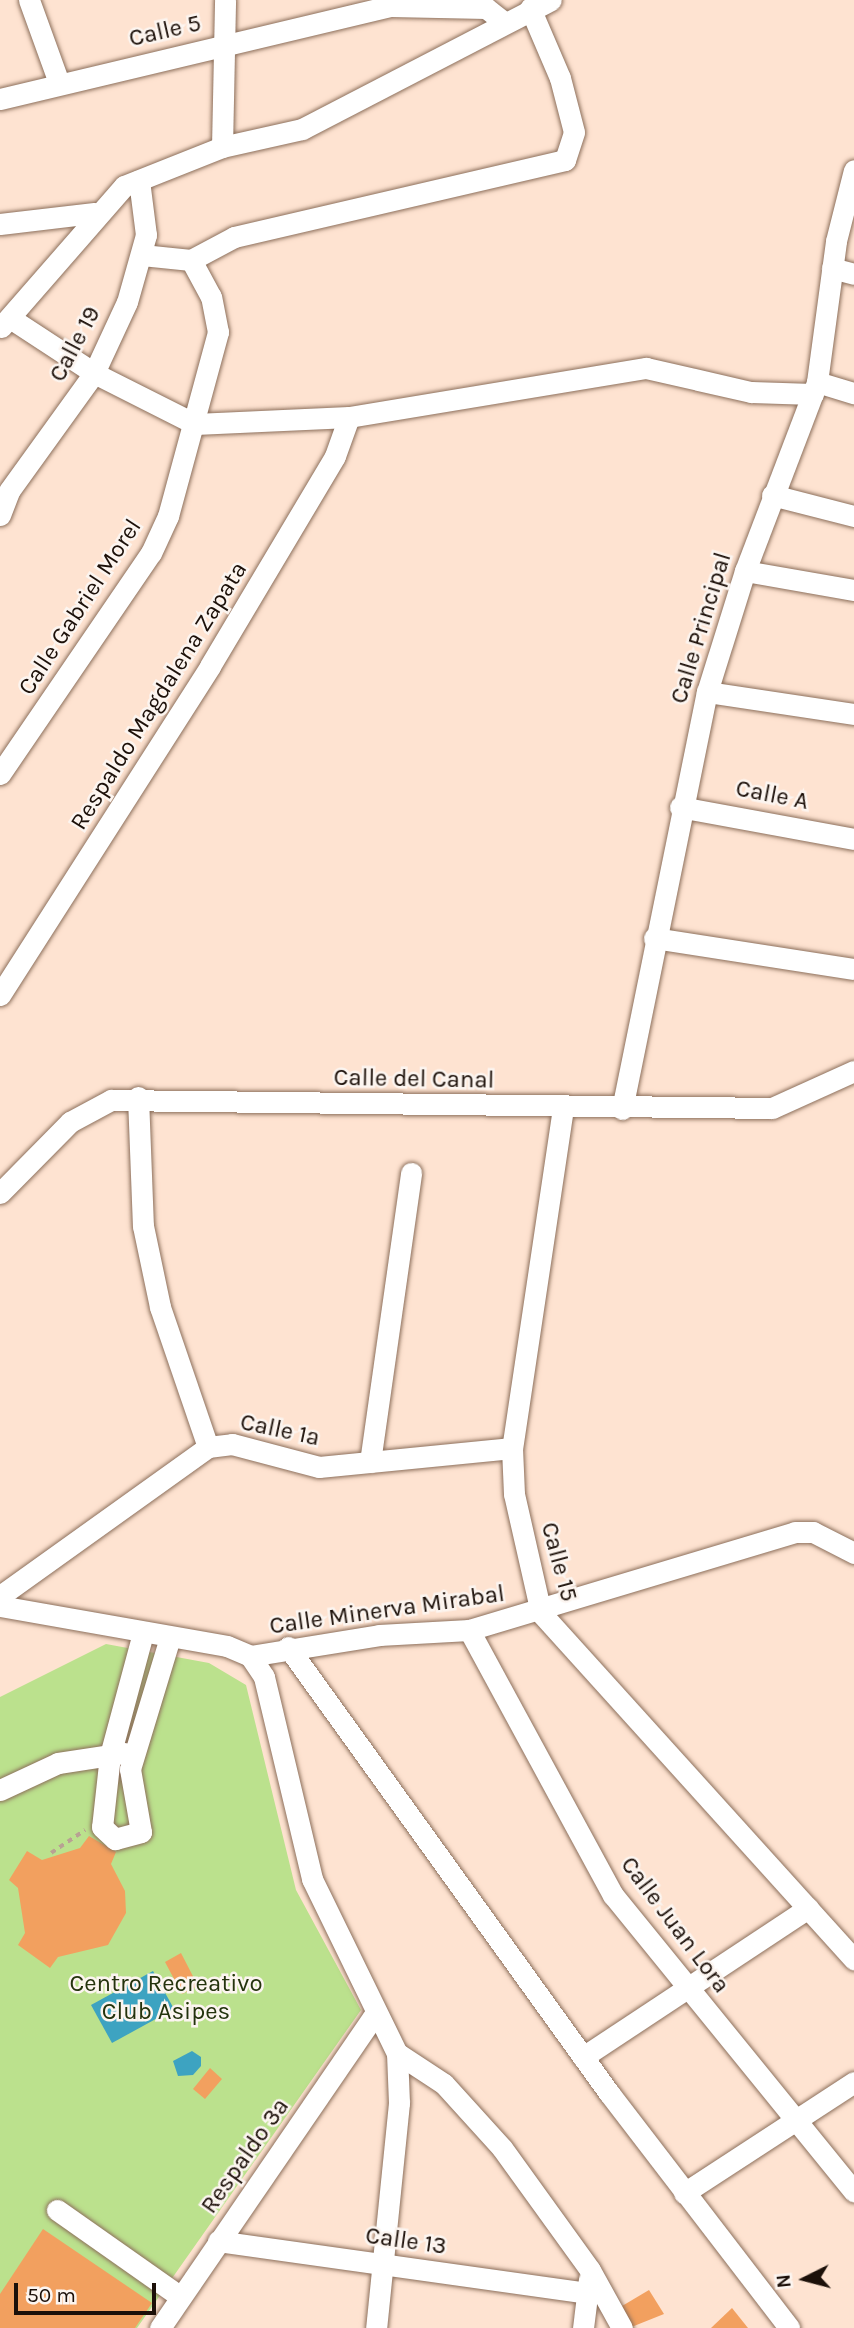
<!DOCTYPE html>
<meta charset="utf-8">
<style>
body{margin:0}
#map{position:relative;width:854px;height:2328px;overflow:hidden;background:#fee3d1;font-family:Karla,sans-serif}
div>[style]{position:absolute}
.green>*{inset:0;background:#bbe18d}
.water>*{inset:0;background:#3da3c1}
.building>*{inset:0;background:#f2a05f}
.path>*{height:3.5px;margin-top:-1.75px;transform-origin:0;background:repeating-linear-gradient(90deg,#b8a293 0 5px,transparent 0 10px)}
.roads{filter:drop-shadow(0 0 2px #8c6f5b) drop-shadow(0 0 2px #8c6f5b)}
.minor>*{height:21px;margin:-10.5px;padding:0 10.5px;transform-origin:10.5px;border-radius:10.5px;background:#fff}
span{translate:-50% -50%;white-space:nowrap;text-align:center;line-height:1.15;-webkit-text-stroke:5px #fcf5f0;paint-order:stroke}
.street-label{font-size:24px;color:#1c1009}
.park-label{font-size:24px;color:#24330d}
.north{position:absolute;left:770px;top:2244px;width:70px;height:70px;-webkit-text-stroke:5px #fcf5f0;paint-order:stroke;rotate:264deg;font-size:19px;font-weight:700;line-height:28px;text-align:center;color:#1c1009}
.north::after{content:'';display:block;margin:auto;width:24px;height:32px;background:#1c1009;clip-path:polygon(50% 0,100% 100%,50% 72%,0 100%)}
.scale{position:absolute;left:14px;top:2283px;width:142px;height:32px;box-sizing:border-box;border:4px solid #1c1009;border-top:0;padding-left:9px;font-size:21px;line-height:24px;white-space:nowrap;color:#1c1009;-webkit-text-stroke:5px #fcf5f0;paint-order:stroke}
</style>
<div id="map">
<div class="green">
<i style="clip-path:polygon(106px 1644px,209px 1663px,246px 1685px,296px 1890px,361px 2010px,137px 2328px,0 2328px,0 1697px)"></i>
</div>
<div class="water">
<i style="clip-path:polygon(153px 1971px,174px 2009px,112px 2043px,91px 2005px)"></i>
<i style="clip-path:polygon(192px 2051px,201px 2057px,201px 2066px,193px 2075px,178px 2076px,173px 2061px)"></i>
</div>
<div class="building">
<i style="clip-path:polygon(89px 1836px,116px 1852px,111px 1864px,125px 1891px,126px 1913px,108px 1945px,58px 1957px,50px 1968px,18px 1945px,25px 1933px,18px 1888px,9px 1880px,27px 1851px,42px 1860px,80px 1848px)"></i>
<i style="clip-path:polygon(181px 1953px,198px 1986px,182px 1994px,165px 1962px)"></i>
<i style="clip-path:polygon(210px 2068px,222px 2079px,205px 2099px,193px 2089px)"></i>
<i style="clip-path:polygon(43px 2229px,152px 2303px,135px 2328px,0 2328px,0 2294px)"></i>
<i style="clip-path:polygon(649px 2290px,664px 2314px,629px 2328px,617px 2309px)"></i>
<i style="clip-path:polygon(732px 2308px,748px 2328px,711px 2328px)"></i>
</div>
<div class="path">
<i style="left:51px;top:1853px;width:41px;rotate:-34.1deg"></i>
</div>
<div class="roads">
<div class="minor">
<i style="left:29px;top:0;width:88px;rotate:70.1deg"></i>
<i style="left:0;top:99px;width:401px;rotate:-13.4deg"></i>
<i style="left:390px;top:6px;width:96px;rotate:1.2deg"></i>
<i style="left:486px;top:8px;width:23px;rotate:38deg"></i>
<i style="left:222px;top:147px;width:147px;rotate:-88.8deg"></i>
<i style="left:0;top:224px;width:95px;rotate:-6.7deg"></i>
<i style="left:142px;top:255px;width:49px;rotate:5.8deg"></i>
<i style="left:191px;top:260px;width:49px;rotate:-28.1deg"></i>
<i style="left:234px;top:237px;width:340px;rotate:-13.1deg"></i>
<i style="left:565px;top:160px;width:29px;rotate:-72deg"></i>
<i style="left:574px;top:132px;width:56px;rotate:-104.5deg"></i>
<i style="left:560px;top:78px;width:76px;rotate:-113.2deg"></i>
<i style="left:832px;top:268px;width:23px;rotate:15deg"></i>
<i style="left:10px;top:318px;width:100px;rotate:33.2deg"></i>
<i style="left:94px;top:373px;width:113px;rotate:26.8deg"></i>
<i style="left:195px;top:424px;width:154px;rotate:-2.6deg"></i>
<i style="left:349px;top:417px;width:301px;rotate:-9.4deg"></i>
<i style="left:646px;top:368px;width:108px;rotate:12.9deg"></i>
<i style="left:751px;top:392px;width:62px;rotate:1.8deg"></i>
<i style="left:1px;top:327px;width:187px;rotate:-48.9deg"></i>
<i style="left:124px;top:186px;width:105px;rotate:-21.7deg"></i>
<i style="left:222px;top:147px;width:82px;rotate:-12.7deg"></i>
<i style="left:302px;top:129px;width:280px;rotate:-27.4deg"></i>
<i style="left:817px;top:382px;width:39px;rotate:17deg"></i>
<i style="left:772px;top:495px;width:85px;rotate:14.4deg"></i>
<i style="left:0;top:515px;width:26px;rotate:-69deg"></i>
<i style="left:9px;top:491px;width:145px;rotate:-54.2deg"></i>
<i style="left:94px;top:373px;width:78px;rotate:-65.1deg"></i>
<i style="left:127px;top:302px;width:70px;rotate:-74.2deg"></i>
<i style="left:146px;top:235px;width:55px;rotate:-97.3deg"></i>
<i style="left:745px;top:571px;width:111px;rotate:9.9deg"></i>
<i style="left:707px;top:692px;width:149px;rotate:8.5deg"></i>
<i style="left:0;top:774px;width:268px;rotate:-55.7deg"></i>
<i style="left:151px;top:553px;width:41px;rotate:-65.3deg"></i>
<i style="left:168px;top:516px;width:191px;rotate:-74.8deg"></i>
<i style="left:218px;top:332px;width:36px;rotate:-101deg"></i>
<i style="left:211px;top:297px;width:42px;rotate:-118.4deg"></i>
<i style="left:680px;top:807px;width:177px;rotate:10.4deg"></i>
<i style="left:654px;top:938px;width:202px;rotate:8.8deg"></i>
<i style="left:0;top:995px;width:390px;rotate:-57.4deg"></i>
<i style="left:210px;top:666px;width:244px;rotate:-59.2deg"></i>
<i style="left:335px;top:456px;width:41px;rotate:-70.3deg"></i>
<i style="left:138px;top:1097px;width:129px;rotate:87.8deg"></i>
<i style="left:143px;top:1226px;width:83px;rotate:78.1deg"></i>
<i style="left:160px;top:1307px;width:148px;rotate:71.1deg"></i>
<i style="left:563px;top:1108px;width:344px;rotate:98.5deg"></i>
<i style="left:512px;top:1448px;width:46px;rotate:87.5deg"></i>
<i style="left:514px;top:1494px;width:122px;rotate:77.2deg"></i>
<i style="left:541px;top:1613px;width:467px;rotate:47.9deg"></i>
<i style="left:622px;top:1109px;width:426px;rotate:-78.5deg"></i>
<i style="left:707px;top:692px;width:127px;rotate:-72.6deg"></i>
<i style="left:745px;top:571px;width:202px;rotate:-69.1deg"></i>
<i style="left:817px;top:382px;width:142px;rotate:-82.3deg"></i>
<i style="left:836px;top:241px;width:73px;rotate:-75.8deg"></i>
<i style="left:0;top:1193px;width:100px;rotate:-45.4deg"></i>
<i style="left:70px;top:1122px;width:47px;rotate:-28.2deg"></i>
<i style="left:111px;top:1100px;width:661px;rotate:0.69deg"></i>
<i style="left:772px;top:1108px;width:90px;rotate:-24.3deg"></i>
<i style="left:370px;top:1462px;width:292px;rotate:-81.9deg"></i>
<i style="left:0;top:1596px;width:256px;rotate:-35.6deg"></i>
<i style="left:208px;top:1447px;width:24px;rotate:-7deg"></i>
<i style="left:232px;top:1444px;width:90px;rotate:14.8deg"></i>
<i style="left:319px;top:1467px;width:194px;rotate:-5.6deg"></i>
<i style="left:0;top:1606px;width:230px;rotate:10deg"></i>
<i style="left:227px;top:1646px;width:25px;rotate:23deg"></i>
<i style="left:250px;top:1656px;width:131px;rotate:-9.2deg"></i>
<i style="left:379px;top:1635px;width:90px;rotate:-3.2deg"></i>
<i style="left:469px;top:1630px;width:340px;rotate:-16.7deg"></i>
<i style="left:795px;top:1532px;width:18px"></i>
<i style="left:813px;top:1532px;width:46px;rotate:27.1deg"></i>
<i style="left:469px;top:1630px;width:302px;rotate:61.5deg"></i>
<i style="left:613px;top:1895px;width:382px;rotate:50.9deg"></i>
<i style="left:143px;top:1633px;width:126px;rotate:105.1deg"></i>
<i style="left:110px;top:1755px;width:72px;rotate:96.3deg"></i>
<i style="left:102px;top:1827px;width:18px;rotate:43deg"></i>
<i style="left:115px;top:1839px;width:27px;rotate:-15deg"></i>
<i style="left:141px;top:1832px;width:64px;rotate:-99.9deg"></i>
<i style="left:130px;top:1769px;width:138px;rotate:-73.1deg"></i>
<i style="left:288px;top:1647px;width:550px;rotate:54.26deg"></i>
<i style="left:609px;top:2093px;width:296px;rotate:52.5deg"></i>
<i style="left:250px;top:1656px;width:25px;rotate:56deg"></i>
<i style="left:264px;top:1677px;width:208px;rotate:76.6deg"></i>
<i style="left:312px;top:1879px;width:194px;rotate:64deg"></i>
<i style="left:397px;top:2053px;width:50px;rotate:87.7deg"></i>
<i style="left:399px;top:2103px;width:226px;rotate:95.8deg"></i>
<i style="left:0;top:1790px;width:64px;rotate:-25deg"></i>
<i style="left:58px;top:1763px;width:67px;rotate:-8.6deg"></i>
<i style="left:397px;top:2053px;width:56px;rotate:33.4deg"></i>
<i style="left:444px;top:2084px;width:86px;rotate:47.8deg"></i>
<i style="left:502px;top:2148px;width:150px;rotate:54.2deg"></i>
<i style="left:590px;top:2270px;width:66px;rotate:61.1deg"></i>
<i style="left:583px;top:2057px;width:270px;rotate:-33.5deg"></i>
<i style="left:684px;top:2193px;width:203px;rotate:-33.1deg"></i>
<i style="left:57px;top:2210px;width:151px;rotate:35.1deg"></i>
<i style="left:218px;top:2241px;width:373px;rotate:8deg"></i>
<i style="left:160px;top:2328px;width:381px;rotate:-55.6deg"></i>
<i style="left:583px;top:2328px;width:49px;rotate:-83deg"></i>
</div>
</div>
<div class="street-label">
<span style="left:165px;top:31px;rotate:-13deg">Calle 5</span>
<span style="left:75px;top:344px;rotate:-62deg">Calle 19</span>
<span style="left:80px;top:607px;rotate:-57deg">Calle Gabriel Morel</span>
<span style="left:701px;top:628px;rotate:-73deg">Calle Principal</span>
<span style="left:159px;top:696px;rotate:-58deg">Respaldo Magdalena Zapata</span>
<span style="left:772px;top:795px;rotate:11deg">Calle A</span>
<span style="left:414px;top:1079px;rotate:1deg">Calle del Canal</span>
<span style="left:280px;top:1430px;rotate:12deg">Calle 1ª</span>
<span style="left:559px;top:1562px;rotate:75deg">Calle 15</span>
<span style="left:387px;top:1610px;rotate:-8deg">Calle Minerva Mirabal</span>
<span style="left:675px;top:1925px;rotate:53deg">Calle Juan Lora</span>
<span style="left:245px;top:2156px;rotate:-55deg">Respaldo 3ª</span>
<span style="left:406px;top:2241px;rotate:8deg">Calle 13</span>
</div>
<div class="park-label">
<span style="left:166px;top:1998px">Centro Recreativo<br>Club Asipes</span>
</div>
<div class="north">N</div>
<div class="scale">50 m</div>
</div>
